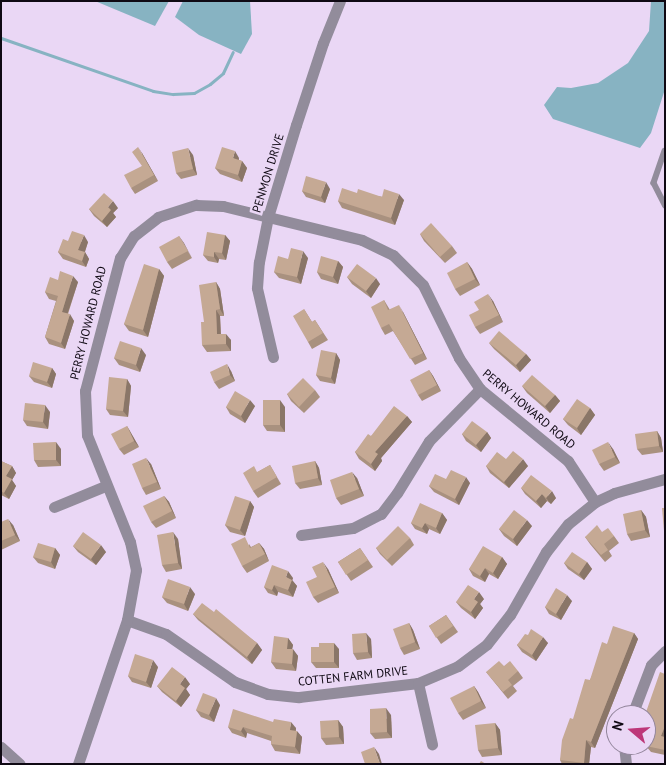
<!DOCTYPE html>
<style>
body{margin:0}
#map{position:relative;width:666px;height:765px;overflow:hidden;background:#ead7f5;font-family:"PT Sans",sans-serif}
div>[style]{position:absolute}
.water>*{inset:0;background:#87b3c2}
.stream>*{height:3px;margin:-1.5px;padding:0 1.5px;transform-origin:1.5px;border-radius:1.5px;background:#87b3c2}
.service>*{height:5.5px;margin:-2.75px;padding:0 2.75px;transform-origin:2.75px;border-radius:2.75px;background:#928c9b}
.minor>*{height:11px;margin:-5.5px;padding:0 5.5px;transform-origin:5.5px;border-radius:5.5px;background:#928c9b}
.wall>*{inset:0;background:#a9917f}
.shaded-wall>*{inset:0;background:#8a7668}
.building>*{inset:0;background:#c5a994}
span{translate:-50% -50%;white-space:nowrap;text-align:center;line-height:1.15;-webkit-text-stroke:5px #ead7f5;paint-order:stroke}
.street-label{font-size:12px;color:#0f0913}
.frame{position:absolute;inset:0;border:2px solid #0f0913;pointer-events:none}
.north{position:absolute;left:606px;top:705px;width:50px;height:50px;box-sizing:border-box;background:#ead7f5;border:1px solid #92859b;border-radius:50%;rotate:288deg;font-size:14px;font-weight:700;line-height:20px;text-align:center;color:#0f0913}
.north::after{content:'';display:block;margin:auto;width:18px;height:22px;background:#bd3779;clip-path:polygon(50% 0,100% 100%,50% 72%,0 100%)}
</style>
<div id="map">
<div class="water">
<i style="clip-path:polygon(95px 1px,169px 1px,155px 26px)"></i>
<i style="clip-path:polygon(183px 1px,250px 1px,252px 34px,241px 54px,199px 35px,175px 17px)"></i>
<i style="clip-path:polygon(651px 1px,665px 1px,665px 89px,651px 133px,640px 148px,553px 119px,544px 105px,557px 87px,571px 88px,598px 83px,628px 63px,649px 31px)"></i>
</div>
<div class="stream">
<i style="left:1px;top:38px;width:161px;rotate:19.2deg"></i>
<i style="left:153px;top:91px;width:20px;rotate:9deg"></i>
<i style="left:173px;top:94px;width:21px;rotate:-3deg"></i>
<i style="left:194px;top:93px;width:18px;rotate:-29deg"></i>
<i style="left:210px;top:84px;width:17px;rotate:-40deg"></i>
<i style="left:223px;top:73px;width:23px;rotate:-65deg"></i>
</div>
<div class="service">
<i style="left:665px;top:151px;width:34px;rotate:109deg"></i>
<i style="left:654px;top:183px;width:25px;rotate:63deg"></i>
</div>
<div class="minor">
<i style="left:273px;top:357px;width:71px;rotate:-103.1deg"></i>
<i style="left:257px;top:288px;width:26px;rotate:-86deg"></i>
<i style="left:259px;top:262px;width:46px;rotate:-78.7deg"></i>
<i style="left:268px;top:217px;width:96px;rotate:-73.1deg"></i>
<i style="left:296px;top:125px;width:86px;rotate:-71.8deg"></i>
<i style="left:323px;top:43px;width:45px;rotate:-68deg"></i>
<i style="left:54px;top:507px;width:55px;rotate:-22.4deg"></i>
<i style="left:301px;top:535px;width:52px;rotate:-7.7deg"></i>
<i style="left:353px;top:528px;width:31px;rotate:-27deg"></i>
<i style="left:381px;top:514px;width:26px;rotate:-53deg"></i>
<i style="left:397px;top:493px;width:61px;rotate:-58.4deg"></i>
<i style="left:429px;top:441px;width:73px;rotate:-45.6deg"></i>
<i style="left:127px;top:620px;width:41px;rotate:19.7deg"></i>
<i style="left:166px;top:634px;width:84px;rotate:34.8deg"></i>
<i style="left:235px;top:682px;width:35px;rotate:20deg"></i>
<i style="left:268px;top:694px;width:31px;rotate:6deg"></i>
<i style="left:299px;top:697px;width:120px;rotate:-6.7deg"></i>
<i style="left:418px;top:683px;width:43px;rotate:-23deg"></i>
<i style="left:458px;top:666px;width:36px;rotate:-37deg"></i>
<i style="left:487px;top:644px;width:37px;rotate:-52deg"></i>
<i style="left:510px;top:615px;width:73px;rotate:-60.3deg"></i>
<i style="left:546px;top:552px;width:36px;rotate:-52deg"></i>
<i style="left:568px;top:524px;width:35px;rotate:-39deg"></i>
<i style="left:595px;top:502px;width:21px;rotate:-25deg"></i>
<i style="left:614px;top:493px;width:53px;rotate:-15.4deg"></i>
<i style="left:418px;top:683px;width:63px;rotate:77.1deg"></i>
<i style="left:632px;top:715px;width:53px;rotate:-69.2deg"></i>
<i style="left:651px;top:665px;width:20px;rotate:-45deg"></i>
<i style="left:624px;top:745px;width:19px;rotate:84deg"></i>
<i style="left:1px;top:747px;width:25px;rotate:42deg"></i>
<i style="left:78px;top:764px;width:152px;rotate:-71.2deg"></i>
<i style="left:127px;top:620px;width:51px;rotate:-79.8deg"></i>
<i style="left:136px;top:570px;width:29px;rotate:-102deg"></i>
<i style="left:130px;top:542px;width:115px;rotate:-111.9deg"></i>
<i style="left:87px;top:435px;width:44px;rotate:-92.6deg"></i>
<i style="left:85px;top:391px;width:138px;rotate:-75.3deg"></i>
<i style="left:120px;top:258px;width:26px;rotate:-58deg"></i>
<i style="left:134px;top:236px;width:31px;rotate:-38deg"></i>
<i style="left:158px;top:217px;width:40px;rotate:-18deg"></i>
<i style="left:196px;top:205px;width:27px;rotate:2deg"></i>
<i style="left:223px;top:206px;width:143px;rotate:13.7deg"></i>
<i style="left:362px;top:240px;width:34px;rotate:26deg"></i>
<i style="left:393px;top:255px;width:42px;rotate:45deg"></i>
<i style="left:423px;top:285px;width:81px;rotate:63.7deg"></i>
<i style="left:459px;top:358px;width:37px;rotate:56deg"></i>
<i style="left:480px;top:389px;width:114px;rotate:39.3deg"></i>
<i style="left:568px;top:461px;width:49px;rotate:56.6deg"></i>
</div>
<div class="wall">
<i style="clip-path:polygon(142px 153px,158px 181px,135px 194px,131px 188px,142px 166px)"></i>
<i style="clip-path:polygon(193px 155px,197px 175px,181px 179px,176px 173px)"></i>
<i style="clip-path:polygon(239px 158px,239px 160px,242px 161px,247px 168px,242px 182px,220px 174px,215px 168px)"></i>
<i style="clip-path:polygon(330px 189px,325px 203px,306px 197px,302px 191px)"></i>
<i style="clip-path:polygon(357px 193px,404px 200px,395px 225px,342px 208px,338px 201px)"></i>
<i style="clip-path:polygon(118px 208px,113px 213px,116px 217px,107px 227px,94px 216px,89px 209px)"></i>
<i style="clip-path:polygon(420px 234px,452px 246px,457px 253px,445px 263px,424px 241px)"></i>
<i style="clip-path:polygon(225px 235px,230px 241px,226px 260px,219px 259px,218px 263px,208px 261px,203px 255px)"></i>
<i style="clip-path:polygon(179px 236px,192px 258px,172px 269px,167px 262px)"></i>
<i style="clip-path:polygon(68px 241px,88px 242px,85px 252px,89px 259px,86px 267px,63px 259px,58px 252px)"></i>
<i style="clip-path:polygon(308px 258px,301px 284px,279px 278px,274px 272px,288px 259px)"></i>
<i style="clip-path:polygon(338px 261px,343px 267px,338px 284px,321px 279px,317px 272px)"></i>
<i style="clip-path:polygon(467px 262px,472px 269px,480px 285px,460px 296px,455px 289px)"></i>
<i style="clip-path:polygon(159px 269px,164px 276px,148px 337px,129px 331px,124px 324px)"></i>
<i style="clip-path:polygon(347px 277px,380px 284px,371px 298px,352px 284px)"></i>
<i style="clip-path:polygon(58px 280px,78px 282px,68px 314px,74px 321px,65px 349px,49px 344px,45px 337px,56px 301px,49px 299px,45px 292px)"></i>
<i style="clip-path:polygon(216px 282px,220px 289px,224px 316px,220px 316px,221px 334px,231px 340px,231px 351px,207px 352px,202px 345px,204px 322px)"></i>
<i style="clip-path:polygon(384px 300px,390px 310px,403px 312px,427px 359px,415px 365px,393px 331px,385px 335px,381px 328px)"></i>
<i style="clip-path:polygon(493px 301px,503px 322px,480px 334px,475px 327px,479px 310px)"></i>
<i style="clip-path:polygon(304px 309px,312px 322px,315px 320px,328px 340px,312px 349px,308px 342px)"></i>
<i style="clip-path:polygon(489px 343px,526px 354px,531px 360px,520px 372px,494px 349px)"></i>
<i style="clip-path:polygon(336px 353px,340px 360px,335px 384px,320px 381px,316px 375px)"></i>
<i style="clip-path:polygon(146px 355px,140px 372px,119px 365px,114px 358px)"></i>
<i style="clip-path:polygon(52px 368px,56px 374px,52px 388px,34px 382px,29px 376px)"></i>
<i style="clip-path:polygon(429px 370px,433px 376px,441px 391px,422px 401px,418px 395px)"></i>
<i style="clip-path:polygon(231px 371px,235px 381px,219px 389px,214px 382px)"></i>
<i style="clip-path:polygon(127px 379px,131px 386px,128px 417px,110px 415px,106px 409px)"></i>
<i style="clip-path:polygon(522px 386px,555px 395px,560px 401px,550px 413px,527px 393px)"></i>
<i style="clip-path:polygon(315px 390px,320px 397px,304px 413px,291px 401px,287px 394px)"></i>
<i style="clip-path:polygon(255px 406px,245px 423px,230px 414px,226px 407px)"></i>
<i style="clip-path:polygon(285px 407px,285px 432px,267px 431px,263px 425px)"></i>
<i style="clip-path:polygon(590px 408px,595px 415px,581px 435px,568px 425px,563px 419px)"></i>
<i style="clip-path:polygon(50px 412px,48px 429px,27px 426px,23px 420px)"></i>
<i style="clip-path:polygon(407px 416px,412px 422px,381px 458px,382px 461px,375px 471px,359px 459px,355px 452px,371px 436px)"></i>
<i style="clip-path:polygon(127px 426px,139px 447px,124px 455px,119px 449px)"></i>
<i style="clip-path:polygon(657px 431px,661px 438px,663px 452px,642px 455px,637px 449px)"></i>
<i style="clip-path:polygon(487px 432px,491px 438px,481px 452px,466px 441px,462px 434px)"></i>
<i style="clip-path:polygon(61px 449px,61px 466px,38px 467px,34px 460px)"></i>
<i style="clip-path:polygon(613px 449px,620px 463px,604px 471px,599px 464px)"></i>
<i style="clip-path:polygon(506px 459px,528px 466px,509px 488px,490px 473px,486px 466px)"></i>
<i style="clip-path:polygon(1px 461px,12px 466px,16px 473px,12px 480px,16px 486px,9px 499px,1px 495px)"></i>
<i style="clip-path:polygon(315px 461px,319px 468px,322px 485px,300px 489px,295px 483px)"></i>
<i style="clip-path:polygon(151px 464px,161px 489px,146px 495px,142px 488px)"></i>
<i style="clip-path:polygon(270px 465px,281px 484px,258px 498px,253px 491px,258px 472px)"></i>
<i style="clip-path:polygon(357px 478px,364px 496px,341px 505px,336px 498px)"></i>
<i style="clip-path:polygon(446px 479px,470px 483px,459px 505px,434px 492px,429px 486px)"></i>
<i style="clip-path:polygon(521px 488px,556px 498px,551px 504px,547px 501px,541px 508px,525px 494px)"></i>
<i style="clip-path:polygon(164px 496px,169px 502px,176px 518px,156px 528px,151px 522px)"></i>
<i style="clip-path:polygon(250px 501px,254px 507px,245px 536px,230px 532px,225px 525px)"></i>
<i style="clip-path:polygon(641px 510px,646px 517px,650px 537px,631px 541px,627px 534px)"></i>
<i style="clip-path:polygon(442px 513px,447px 520px,440px 534px,429px 529px,427px 534px,415px 529px,411px 523px)"></i>
<i style="clip-path:polygon(1px 522px,13px 525px,20px 541px,1px 550px)"></i>
<i style="clip-path:polygon(532px 526px,517px 546px,504px 536px,499px 529px)"></i>
<i style="clip-path:polygon(602px 532px,614px 536px,619px 543px,609px 551px,612px 556px,605px 562px,590px 544px,585px 537px)"></i>
<i style="clip-path:polygon(410px 538px,414px 545px,392px 566px,380px 554px,376px 548px)"></i>
<i style="clip-path:polygon(178px 539px,182px 569px,166px 572px,162px 565px)"></i>
<i style="clip-path:polygon(259px 543px,264px 549px,269px 561px,247px 573px,242px 566px,249px 544px,251px 547px)"></i>
<i style="clip-path:polygon(73px 546px,106px 552px,96px 565px,78px 552px)"></i>
<i style="clip-path:polygon(55px 548px,60px 555px,55px 569px,38px 563px,33px 557px)"></i>
<i style="clip-path:polygon(360px 548px,373px 567px,351px 581px,338px 562px)"></i>
<i style="clip-path:polygon(502px 557px,507px 564px,498px 579px,489px 574px,485px 582px,473px 576px,469px 569px)"></i>
<i style="clip-path:polygon(587px 562px,592px 569px,584px 580px,568px 569px,564px 563px)"></i>
<i style="clip-path:polygon(328px 569px,339px 593px,318px 603px,313px 597px,317px 577px)"></i>
<i style="clip-path:polygon(293px 578px,292px 580px,297px 586px,293px 597px,278px 592px,277px 596px,268px 593px,264px 587px)"></i>
<i style="clip-path:polygon(195px 594px,188px 611px,167px 603px,162px 597px)"></i>
<i style="clip-path:polygon(484px 599px,480px 604px,483px 608px,475px 619px,461px 608px,456px 602px)"></i>
<i style="clip-path:polygon(572px 601px,561px 620px,549px 614px,545px 607px)"></i>
<i style="clip-path:polygon(214px 612px,257px 643px,262px 650px,252px 664px,198px 620px,193px 614px)"></i>
<i style="clip-path:polygon(446px 615px,458px 632px,441px 644px,429px 626px)"></i>
<i style="clip-path:polygon(409px 623px,413px 630px,420px 649px,404px 655px,400px 648px)"></i>
<i style="clip-path:polygon(634px 633px,638px 639px,595px 748px,591px 747px,589px 764px,562px 764px,560px 760px,590px 680px,607px 644px)"></i>
<i style="clip-path:polygon(528px 635px,548px 643px,536px 661px,522px 652px,517px 645px)"></i>
<i style="clip-path:polygon(288px 638px,293px 645px,292px 649px,298px 656px,296px 671px,276px 669px,271px 662px)"></i>
<i style="clip-path:polygon(371px 639px,372px 658px,357px 660px,353px 653px)"></i>
<i style="clip-path:polygon(339px 649px,339px 668px,316px 668px,311px 662px)"></i>
<i style="clip-path:polygon(158px 667px,151px 688px,132px 682px,128px 676px)"></i>
<i style="clip-path:polygon(518px 671px,523px 678px,513px 686px,517px 691px,508px 699px,486px 672px)"></i>
<i style="clip-path:polygon(665px 674px,665px 755px,651px 752px,646px 746px,649px 731px,646px 729px,646px 715px)"></i>
<i style="clip-path:polygon(190px 684px,186px 689px,190px 695px,181px 707px,162px 692px,157px 686px)"></i>
<i style="clip-path:polygon(474px 686px,478px 692px,486px 708px,463px 720px,458px 713px)"></i>
<i style="clip-path:polygon(220px 705px,214px 722px,201px 717px,196px 710px)"></i>
<i style="clip-path:polygon(391px 715px,392px 738px,375px 739px,370px 733px)"></i>
<i style="clip-path:polygon(338px 720px,343px 727px,344px 744px,326px 745px,321px 738px)"></i>
<i style="clip-path:polygon(273px 722px,296px 728px,296px 731px,302px 737px,300px 754px,275px 751px,271px 744px,271px 741px,247px 733px,246px 738px,232px 733px,228px 727px)"></i>
<i style="clip-path:polygon(495px 723px,500px 730px,502px 755px,482px 757px,478px 750px)"></i>
</div>
<div class="shaded-wall">
<i style="clip-path:polygon(138px 147px,142px 153px,158px 181px,154px 175px)"></i>
<i style="clip-path:polygon(188px 148px,193px 155px,197px 175px,193px 169px)"></i>
<i style="clip-path:polygon(235px 151px,239px 158px,237px 165px,233px 158px)"></i>
<i style="clip-path:polygon(242px 161px,247px 168px,242px 182px,238px 175px)"></i>
<i style="clip-path:polygon(326px 182px,330px 189px,325px 203px,321px 197px)"></i>
<i style="clip-path:polygon(399px 194px,404px 200px,395px 225px,391px 218px)"></i>
<i style="clip-path:polygon(113px 201px,118px 208px,113px 213px,116px 217px,107px 227px,102px 221px,108px 207px)"></i>
<i style="clip-path:polygon(84px 235px,88px 242px,83px 257px,78px 250px)"></i>
<i style="clip-path:polygon(225px 235px,230px 241px,226px 260px,222px 253px)"></i>
<i style="clip-path:polygon(179px 236px,184px 243px,192px 258px,188px 251px)"></i>
<i style="clip-path:polygon(303px 251px,308px 258px,301px 284px,297px 277px)"></i>
<i style="clip-path:polygon(85px 252px,89px 259px,86px 267px,82px 261px)"></i>
<i style="clip-path:polygon(214px 252px,219px 259px,218px 263px,214px 257px)"></i>
<i style="clip-path:polygon(338px 261px,343px 267px,338px 284px,333px 277px)"></i>
<i style="clip-path:polygon(467px 262px,472px 269px,480px 285px,475px 279px)"></i>
<i style="clip-path:polygon(159px 269px,164px 276px,148px 337px,143px 330px)"></i>
<i style="clip-path:polygon(73px 276px,78px 282px,66px 318px,62px 312px)"></i>
<i style="clip-path:polygon(376px 278px,380px 284px,371px 298px,366px 291px)"></i>
<i style="clip-path:polygon(216px 282px,220px 289px,224px 316px,220px 309px)"></i>
<i style="clip-path:polygon(488px 294px,493px 301px,503px 322px,499px 315px)"></i>
<i style="clip-path:polygon(399px 305px,403px 312px,427px 359px,423px 353px)"></i>
<i style="clip-path:polygon(216px 310px,220px 316px,221px 341px,217px 334px)"></i>
<i style="clip-path:polygon(70px 314px,74px 321px,65px 349px,61px 343px)"></i>
<i style="clip-path:polygon(226px 334px,231px 340px,231px 351px,226px 344px)"></i>
<i style="clip-path:polygon(141px 348px,146px 355px,140px 372px,136px 365px)"></i>
<i style="clip-path:polygon(336px 353px,340px 360px,335px 384px,331px 378px)"></i>
<i style="clip-path:polygon(526px 354px,531px 360px,520px 372px,516px 365px)"></i>
<i style="clip-path:polygon(227px 364px,231px 371px,235px 381px,230px 375px)"></i>
<i style="clip-path:polygon(52px 368px,56px 374px,52px 388px,47px 382px)"></i>
<i style="clip-path:polygon(429px 370px,433px 376px,441px 391px,437px 385px)"></i>
<i style="clip-path:polygon(127px 379px,131px 386px,128px 417px,123px 411px)"></i>
<i style="clip-path:polygon(555px 395px,560px 401px,550px 413px,545px 406px)"></i>
<i style="clip-path:polygon(250px 400px,255px 406px,245px 423px,241px 416px)"></i>
<i style="clip-path:polygon(280px 400px,285px 407px,285px 432px,280px 425px)"></i>
<i style="clip-path:polygon(45px 405px,50px 412px,48px 429px,43px 422px)"></i>
<i style="clip-path:polygon(590px 408px,595px 415px,581px 435px,577px 428px)"></i>
<i style="clip-path:polygon(407px 416px,412px 422px,381px 458px,382px 461px,375px 471px,371px 464px,375px 452px)"></i>
<i style="clip-path:polygon(127px 426px,139px 447px,134px 441px)"></i>
<i style="clip-path:polygon(657px 431px,661px 438px,663px 452px,659px 446px)"></i>
<i style="clip-path:polygon(487px 432px,491px 438px,481px 452px,476px 445px)"></i>
<i style="clip-path:polygon(56px 442px,61px 449px,61px 466px,56px 460px)"></i>
<i style="clip-path:polygon(608px 442px,613px 449px,620px 463px,615px 457px)"></i>
<i style="clip-path:polygon(146px 458px,151px 464px,161px 489px,157px 482px)"></i>
<i style="clip-path:polygon(523px 459px,528px 466px,509px 488px,504px 482px)"></i>
<i style="clip-path:polygon(315px 461px,319px 468px,322px 485px,318px 478px)"></i>
<i style="clip-path:polygon(12px 466px,16px 473px,12px 480px,16px 486px,9px 499px,4px 493px,6px 476px)"></i>
<i style="clip-path:polygon(352px 472px,357px 478px,364px 496px,359px 489px)"></i>
<i style="clip-path:polygon(466px 477px,470px 483px,459px 505px,455px 499px)"></i>
<i style="clip-path:polygon(552px 491px,556px 498px,551px 504px,546px 498px)"></i>
<i style="clip-path:polygon(542px 494px,547px 501px,541px 508px,536px 501px)"></i>
<i style="clip-path:polygon(164px 496px,169px 502px,176px 518px,172px 511px)"></i>
<i style="clip-path:polygon(250px 501px,254px 507px,245px 536px,240px 530px)"></i>
<i style="clip-path:polygon(641px 510px,646px 517px,650px 537px,645px 530px)"></i>
<i style="clip-path:polygon(442px 513px,447px 520px,440px 534px,436px 528px)"></i>
<i style="clip-path:polygon(8px 519px,13px 525px,20px 541px,15px 535px)"></i>
<i style="clip-path:polygon(527px 520px,532px 526px,517px 546px,513px 539px)"></i>
<i style="clip-path:polygon(425px 523px,429px 529px,427px 534px,422px 528px)"></i>
<i style="clip-path:polygon(173px 532px,178px 539px,182px 569px,178px 563px)"></i>
<i style="clip-path:polygon(259px 543px,264px 549px,269px 561px,265px 554px)"></i>
<i style="clip-path:polygon(101px 545px,106px 552px,96px 565px,91px 559px)"></i>
<i style="clip-path:polygon(55px 548px,60px 555px,55px 569px,51px 562px)"></i>
<i style="clip-path:polygon(502px 557px,507px 564px,498px 579px,493px 573px)"></i>
<i style="clip-path:polygon(323px 562px,328px 569px,339px 593px,335px 587px)"></i>
<i style="clip-path:polygon(587px 562px,592px 569px,584px 580px,579px 574px)"></i>
<i style="clip-path:polygon(485px 568px,489px 574px,485px 582px,480px 576px)"></i>
<i style="clip-path:polygon(288px 571px,293px 578px,291px 584px,286px 577px)"></i>
<i style="clip-path:polygon(292px 580px,297px 586px,293px 597px,288px 590px)"></i>
<i style="clip-path:polygon(274px 585px,278px 592px,277px 596px,272px 590px)"></i>
<i style="clip-path:polygon(190px 587px,195px 594px,188px 611px,184px 604px)"></i>
<i style="clip-path:polygon(479px 592px,484px 599px,480px 604px,483px 608px,475px 619px,471px 612px,474px 599px)"></i>
<i style="clip-path:polygon(567px 595px,572px 601px,561px 620px,556px 614px)"></i>
<i style="clip-path:polygon(409px 623px,413px 630px,420px 649px,415px 642px)"></i>
<i style="clip-path:polygon(366px 633px,371px 639px,372px 658px,368px 652px)"></i>
<i style="clip-path:polygon(634px 633px,638px 639px,595px 748px,591px 742px)"></i>
<i style="clip-path:polygon(543px 637px,548px 643px,536px 661px,532px 655px)"></i>
<i style="clip-path:polygon(288px 638px,293px 645px,291px 655px,287px 649px)"></i>
<i style="clip-path:polygon(257px 643px,262px 650px,252px 664px,247px 657px)"></i>
<i style="clip-path:polygon(334px 643px,339px 649px,339px 668px,334px 662px)"></i>
<i style="clip-path:polygon(293px 649px,298px 656px,296px 671px,292px 664px)"></i>
<i style="clip-path:polygon(153px 660px,158px 667px,151px 688px,146px 682px)"></i>
<i style="clip-path:polygon(185px 677px,190px 684px,186px 689px,190px 695px,181px 707px,176px 701px,180px 684px)"></i>
<i style="clip-path:polygon(474px 686px,478px 692px,486px 708px,481px 701px)"></i>
<i style="clip-path:polygon(216px 698px,220px 705px,214px 722px,209px 715px)"></i>
<i style="clip-path:polygon(386px 708px,391px 715px,392px 738px,387px 732px)"></i>
<i style="clip-path:polygon(338px 720px,343px 727px,344px 744px,339px 737px)"></i>
<i style="clip-path:polygon(291px 722px,296px 728px,295px 736px,290px 730px)"></i>
<i style="clip-path:polygon(495px 723px,500px 730px,502px 755px,498px 748px)"></i>
<i style="clip-path:polygon(665px 726px,665px 742px,661px 736px)"></i>
<i style="clip-path:polygon(243px 727px,247px 733px,246px 738px,241px 731px)"></i>
<i style="clip-path:polygon(297px 731px,302px 737px,300px 754px,295px 747px)"></i>
<i style="clip-path:polygon(586px 740px,591px 747px,589px 764px,584px 764px,584px 763px)"></i>
<i style="clip-path:polygon(374px 747px,379px 754px,382px 764px,380px 764px)"></i>
</div>
<div class="building">
<i style="clip-path:polygon(138px 147px,154px 175px,131px 188px,124px 175px,142px 166px,132px 152px)"></i>
<i style="clip-path:polygon(222px 147px,235px 151px,233px 158px,242px 161px,238px 175px,215px 168px)"></i>
<i style="clip-path:polygon(188px 148px,193px 169px,176px 173px,172px 152px)"></i>
<i style="clip-path:polygon(306px 176px,326px 182px,321px 197px,302px 191px)"></i>
<i style="clip-path:polygon(342px 188px,357px 193px,358px 189px,382px 197px,384px 189px,399px 194px,391px 218px,338px 201px)"></i>
<i style="clip-path:polygon(104px 193px,113px 201px,108px 207px,111px 210px,102px 221px,89px 209px)"></i>
<i style="clip-path:polygon(431px 223px,452px 246px,440px 257px,420px 234px)"></i>
<i style="clip-path:polygon(72px 231px,84px 235px,78px 250px,85px 252px,82px 261px,58px 252px,63px 239px,68px 241px)"></i>
<i style="clip-path:polygon(207px 232px,225px 235px,222px 253px,214px 252px,214px 257px,203px 255px)"></i>
<i style="clip-path:polygon(179px 236px,188px 251px,167px 262px,159px 247px)"></i>
<i style="clip-path:polygon(291px 248px,303px 251px,297px 277px,274px 272px,278px 256px,288px 259px)"></i>
<i style="clip-path:polygon(321px 256px,338px 261px,333px 277px,317px 272px)"></i>
<i style="clip-path:polygon(467px 262px,475px 279px,455px 289px,447px 273px)"></i>
<i style="clip-path:polygon(144px 264px,159px 269px,143px 330px,124px 324px)"></i>
<i style="clip-path:polygon(357px 264px,376px 278px,366px 291px,347px 277px)"></i>
<i style="clip-path:polygon(60px 271px,73px 276px,62px 312px,70px 314px,61px 343px,45px 337px,58px 296px,45px 292px,50px 277px,58px 280px)"></i>
<i style="clip-path:polygon(216px 282px,220px 309px,216px 310px,217px 334px,226px 334px,226px 344px,202px 345px,201px 322px,204px 322px,199px 285px)"></i>
<i style="clip-path:polygon(488px 294px,499px 315px,475px 327px,469px 315px,479px 310px,474px 302px)"></i>
<i style="clip-path:polygon(384px 300px,388px 310px,399px 305px,423px 353px,410px 359px,389px 324px,381px 328px,371px 307px)"></i>
<i style="clip-path:polygon(304px 309px,312px 322px,315px 320px,323px 333px,308px 342px,293px 316px)"></i>
<i style="clip-path:polygon(499px 331px,526px 354px,516px 365px,489px 343px)"></i>
<i style="clip-path:polygon(120px 341px,141px 348px,136px 365px,114px 358px)"></i>
<i style="clip-path:polygon(321px 350px,336px 353px,331px 378px,316px 375px)"></i>
<i style="clip-path:polygon(33px 362px,52px 368px,47px 382px,29px 376px)"></i>
<i style="clip-path:polygon(227px 364px,230px 375px,214px 382px,210px 372px)"></i>
<i style="clip-path:polygon(429px 370px,437px 385px,418px 395px,410px 380px)"></i>
<i style="clip-path:polygon(532px 375px,555px 395px,545px 406px,522px 386px)"></i>
<i style="clip-path:polygon(109px 377px,127px 379px,123px 411px,106px 409px)"></i>
<i style="clip-path:polygon(303px 378px,315px 390px,299px 407px,287px 394px)"></i>
<i style="clip-path:polygon(235px 391px,250px 400px,241px 416px,226px 407px)"></i>
<i style="clip-path:polygon(577px 399px,590px 408px,577px 428px,563px 419px)"></i>
<i style="clip-path:polygon(263px 400px,280px 400px,280px 425px,263px 425px)"></i>
<i style="clip-path:polygon(25px 403px,45px 405px,43px 422px,23px 420px)"></i>
<i style="clip-path:polygon(394px 406px,407px 416px,375px 452px,378px 454px,371px 464px,355px 452px,368px 434px,371px 436px)"></i>
<i style="clip-path:polygon(472px 421px,487px 432px,476px 445px,462px 434px)"></i>
<i style="clip-path:polygon(127px 426px,134px 441px,119px 449px,111px 434px)"></i>
<i style="clip-path:polygon(657px 431px,659px 446px,637px 449px,635px 434px)"></i>
<i style="clip-path:polygon(56px 442px,56px 460px,34px 460px,33px 443px)"></i>
<i style="clip-path:polygon(608px 442px,615px 457px,599px 464px,592px 450px)"></i>
<i style="clip-path:polygon(513px 451px,523px 459px,504px 482px,486px 466px,497px 452px,506px 459px)"></i>
<i style="clip-path:polygon(146px 458px,157px 482px,142px 488px,132px 464px)"></i>
<i style="clip-path:polygon(1px 461px,12px 466px,6px 476px,12px 479px,4px 493px,1px 491px)"></i>
<i style="clip-path:polygon(315px 461px,318px 478px,295px 483px,292px 466px)"></i>
<i style="clip-path:polygon(270px 465px,277px 477px,253px 491px,243px 473px,254px 466px,257px 472px)"></i>
<i style="clip-path:polygon(451px 470px,466px 477px,455px 499px,429px 486px,435px 474px,446px 479px)"></i>
<i style="clip-path:polygon(352px 472px,359px 489px,336px 498px,330px 480px)"></i>
<i style="clip-path:polygon(531px 475px,552px 491px,546px 498px,542px 494px,536px 501px,521px 488px)"></i>
<i style="clip-path:polygon(164px 496px,172px 511px,151px 522px,143px 506px)"></i>
<i style="clip-path:polygon(235px 496px,250px 501px,240px 530px,225px 525px)"></i>
<i style="clip-path:polygon(420px 503px,442px 513px,436px 528px,425px 523px,422px 528px,411px 523px)"></i>
<i style="clip-path:polygon(662px 508px,665px 508px,664px 531px)"></i>
<i style="clip-path:polygon(514px 510px,527px 520px,513px 539px,499px 529px)"></i>
<i style="clip-path:polygon(641px 510px,645px 530px,627px 534px,623px 514px)"></i>
<i style="clip-path:polygon(8px 519px,15px 535px,1px 541px,1px 522px)"></i>
<i style="clip-path:polygon(597px 525px,602px 532px,608px 528px,614px 536px,604px 544px,608px 550px,601px 555px,585px 537px)"></i>
<i style="clip-path:polygon(398px 526px,410px 538px,387px 560px,376px 548px)"></i>
<i style="clip-path:polygon(83px 532px,101px 545px,91px 559px,73px 546px)"></i>
<i style="clip-path:polygon(173px 532px,178px 563px,162px 565px,157px 535px)"></i>
<i style="clip-path:polygon(245px 537px,250px 548px,259px 543px,265px 554px,242px 566px,231px 544px)"></i>
<i style="clip-path:polygon(38px 543px,55px 548px,51px 562px,33px 557px)"></i>
<i style="clip-path:polygon(483px 546px,502px 557px,493px 573px,485px 568px,480px 576px,469px 569px)"></i>
<i style="clip-path:polygon(360px 548px,368px 560px,346px 575px,338px 562px)"></i>
<i style="clip-path:polygon(572px 552px,587px 562px,579px 574px,564px 563px)"></i>
<i style="clip-path:polygon(323px 562px,335px 587px,313px 597px,306px 582px,317px 577px,312px 567px)"></i>
<i style="clip-path:polygon(272px 565px,288px 571px,286px 577px,292px 580px,288px 590px,274px 585px,272px 590px,264px 587px)"></i>
<i style="clip-path:polygon(168px 579px,190px 587px,184px 604px,162px 597px)"></i>
<i style="clip-path:polygon(468px 585px,479px 592px,474px 599px,478px 602px,471px 612px,456px 602px)"></i>
<i style="clip-path:polygon(556px 588px,567px 595px,556px 614px,545px 607px)"></i>
<i style="clip-path:polygon(202px 603px,214px 612px,216px 609px,257px 643px,247px 657px,193px 614px)"></i>
<i style="clip-path:polygon(446px 615px,453px 626px,436px 638px,429px 626px)"></i>
<i style="clip-path:polygon(409px 623px,415px 642px,400px 648px,393px 629px)"></i>
<i style="clip-path:polygon(613px 626px,634px 633px,591px 742px,586px 740px,584px 763px,560px 760px,562px 740px,570px 718px,573px 719px,585px 679px,590px 680px,602px 642px,607px 644px)"></i>
<i style="clip-path:polygon(531px 629px,543px 637px,532px 655px,517px 645px,525px 634px,528px 635px)"></i>
<i style="clip-path:polygon(366px 633px,368px 652px,353px 653px,352px 634px)"></i>
<i style="clip-path:polygon(274px 636px,288px 638px,287px 649px,293px 649px,292px 664px,271px 662px)"></i>
<i style="clip-path:polygon(319px 643px,334px 643px,334px 662px,311px 662px,311px 647px,319px 647px)"></i>
<i style="clip-path:polygon(135px 654px,153px 660px,146px 682px,128px 676px)"></i>
<i style="clip-path:polygon(499px 661px,504px 666px,510px 661px,518px 671px,508px 680px,512px 685px,503px 692px,486px 672px)"></i>
<i style="clip-path:polygon(172px 667px,185px 677px,180px 684px,185px 688px,176px 701px,157px 686px)"></i>
<i style="clip-path:polygon(660px 672px,665px 674px,665px 726px,661px 736px,665px 737px,665px 750px,646px 746px,650px 726px,646px 725px,646px 715px,645px 715px)"></i>
<i style="clip-path:polygon(474px 686px,481px 701px,458px 713px,450px 698px)"></i>
<i style="clip-path:polygon(203px 693px,216px 698px,209px 715px,196px 710px)"></i>
<i style="clip-path:polygon(386px 708px,387px 732px,370px 733px,370px 709px)"></i>
<i style="clip-path:polygon(233px 709px,273px 722px,274px 719px,291px 722px,290px 730px,297px 731px,295px 747px,271px 744px,272px 736px,243px 727px,241px 731px,228px 727px)"></i>
<i style="clip-path:polygon(338px 720px,339px 737px,321px 738px,320px 721px)"></i>
<i style="clip-path:polygon(495px 723px,498px 748px,478px 750px,475px 725px)"></i>
<i style="clip-path:polygon(374px 747px,380px 764px,365px 764px,361px 752px)"></i>
<i style="clip-path:polygon(481px 761px,486px 764px,479px 764px)"></i>
</div>
<div class="street-label">
<span style="left:268px;top:173px;rotate:-73deg">PENMON DRIVE</span>
<span style="left:88px;top:323px;rotate:-76deg">PERRY HOWARD ROAD</span>
<span style="left:529px;top:409px;rotate:40deg">PERRY HOWARD ROAD</span>
<span style="left:353px;top:676px;rotate:-6deg">COTTEN FARM DRIVE</span>
</div>
<div class="frame"></div>
<div class="north">N</div>
</div>
